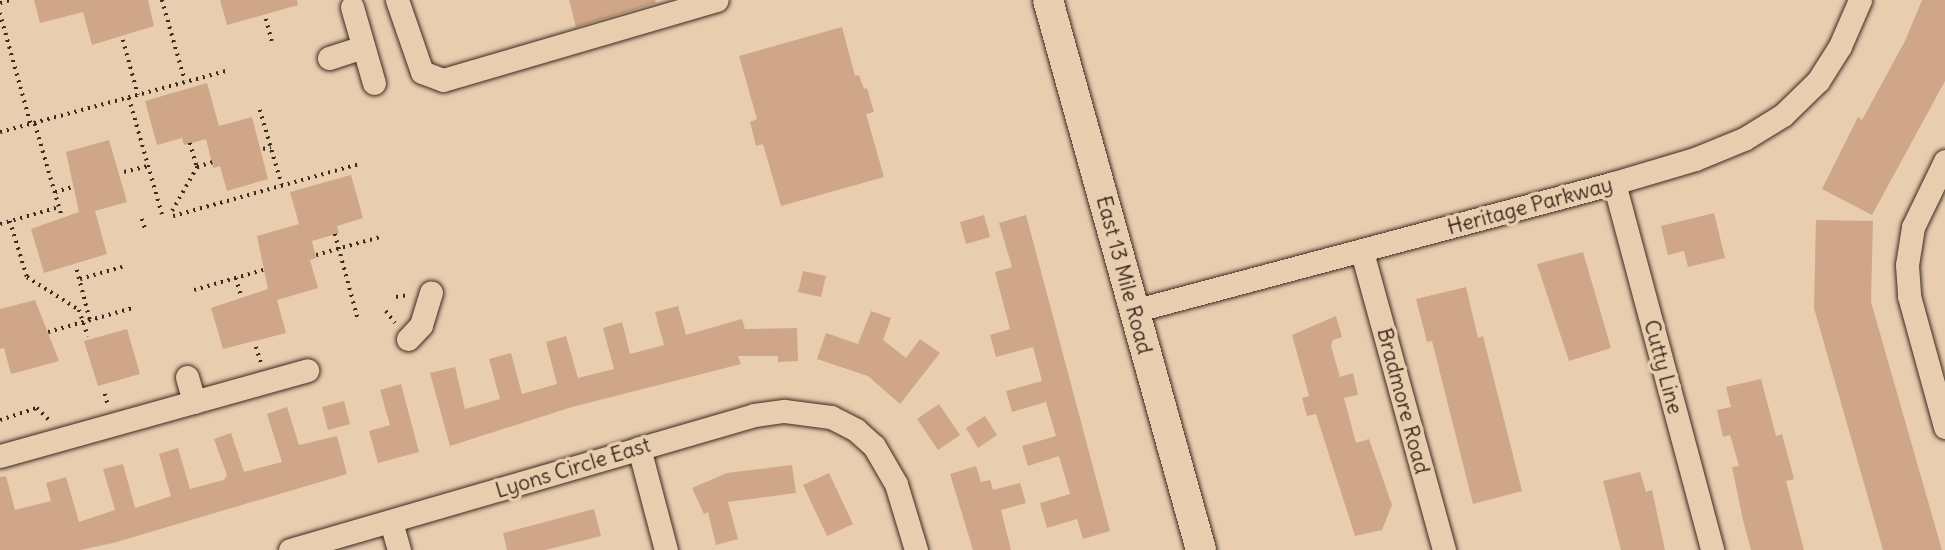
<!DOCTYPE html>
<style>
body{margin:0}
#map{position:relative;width:1945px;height:550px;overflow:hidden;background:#e8cdaf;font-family:Delius,sans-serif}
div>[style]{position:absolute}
.building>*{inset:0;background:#d0a689}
.path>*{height:3.5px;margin-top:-1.75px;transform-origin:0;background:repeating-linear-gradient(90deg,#3b2a1e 0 2px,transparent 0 7px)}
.roads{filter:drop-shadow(0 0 2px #3b2a1e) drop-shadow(0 0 2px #3b2a1e)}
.minor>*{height:23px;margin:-11.5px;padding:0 11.5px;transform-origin:11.5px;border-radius:11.5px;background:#e8cdaf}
.major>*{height:30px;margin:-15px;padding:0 15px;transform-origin:15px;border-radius:15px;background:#e8cdaf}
span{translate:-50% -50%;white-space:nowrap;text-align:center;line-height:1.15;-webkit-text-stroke:7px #e8cdaf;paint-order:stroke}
.street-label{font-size:21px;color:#3b2a1e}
</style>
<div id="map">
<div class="building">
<i style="clip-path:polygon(34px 0,148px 0,154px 26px,92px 45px,83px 12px,40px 23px)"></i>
<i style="clip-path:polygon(220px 0,297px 0,298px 5px,227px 25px)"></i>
<i style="clip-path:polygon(569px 0,655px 0,656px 3px,576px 27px)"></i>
<i style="clip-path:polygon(1922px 0,1945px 0,1945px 81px,1872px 215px,1822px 189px,1858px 117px,1862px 120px,1905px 41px)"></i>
<i style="clip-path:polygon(842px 27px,855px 76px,859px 75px,864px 89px,867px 88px,874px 112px,866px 114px,884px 177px,781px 206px,763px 144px,756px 146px,750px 122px,757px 119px,739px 56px)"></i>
<i style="clip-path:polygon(207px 83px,219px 126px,252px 117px,268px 179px,227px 191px,220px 166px,213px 168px,206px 139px,184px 145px,182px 138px,157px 145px,145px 101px)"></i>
<i style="clip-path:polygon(109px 140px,127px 202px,95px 211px,107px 254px,44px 273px,31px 229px,79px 212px,66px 152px)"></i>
<i style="clip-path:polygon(351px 175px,363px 218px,337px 226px,339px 233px,312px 241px,316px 258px,310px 260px,318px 288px,277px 300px,286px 333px,223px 349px,211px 308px,268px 289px,257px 236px,299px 224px,290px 192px)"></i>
<i style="clip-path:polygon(1714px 213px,1725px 258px,1688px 267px,1684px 251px,1668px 255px,1661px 226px)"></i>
<i style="clip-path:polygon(984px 215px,990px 237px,966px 244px,960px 222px)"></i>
<i style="clip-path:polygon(1026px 215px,1110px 531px,1083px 539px,1077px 519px,1047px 528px,1040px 503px,1070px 494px,1059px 456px,1028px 466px,1022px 446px,1056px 436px,1046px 402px,1012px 412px,1006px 391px,1042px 381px,1033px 347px,996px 357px,990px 335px,1010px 329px,995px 272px,1012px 267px,999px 223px)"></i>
<i style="clip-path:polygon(1816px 220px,1873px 221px,1871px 302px,1942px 550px,1883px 550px,1814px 308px)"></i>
<i style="clip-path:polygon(1583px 252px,1611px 348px,1569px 361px,1537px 264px)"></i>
<i style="clip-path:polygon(803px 271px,826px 276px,821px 297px,798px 292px)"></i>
<i style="clip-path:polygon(1466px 287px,1478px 338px,1483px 336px,1522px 491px,1473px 504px,1432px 341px,1427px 342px,1416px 299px)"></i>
<i style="clip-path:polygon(35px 300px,59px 361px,11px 374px,4px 348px,0 349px,0 309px)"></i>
<i style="clip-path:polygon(678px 306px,686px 335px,742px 319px,745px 329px,797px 328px,798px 361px,778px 362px,778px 356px,738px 356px,741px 364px,572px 407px,450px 446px,430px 373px,455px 367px,465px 409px,500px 399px,489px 359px,511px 353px,522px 394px,557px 384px,546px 342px,566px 336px,578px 378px,614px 369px,603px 328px,622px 322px,630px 354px,664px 345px,655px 312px)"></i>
<i style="clip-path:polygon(871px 311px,891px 318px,883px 340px,906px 358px,920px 339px,940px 353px,900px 404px,868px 376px,817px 359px,826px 333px,858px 344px)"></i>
<i style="clip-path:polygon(1336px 316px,1342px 337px,1333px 340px,1331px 346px,1340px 377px,1353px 373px,1358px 395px,1344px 398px,1356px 443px,1369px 439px,1392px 505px,1382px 530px,1355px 536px,1316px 414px,1307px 416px,1302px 398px,1309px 396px,1292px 335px)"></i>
<i style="clip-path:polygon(127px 329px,140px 374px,98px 386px,84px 341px)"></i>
<i style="clip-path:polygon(1761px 379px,1776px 436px,1782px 434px,1794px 479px,1786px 481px,1804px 550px,1751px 550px,1743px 520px,1732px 467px,1739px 466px,1730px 435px,1723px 437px,1717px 410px,1731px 407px,1726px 387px)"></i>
<i style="clip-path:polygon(401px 384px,419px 452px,378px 463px,369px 431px,390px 425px,380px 390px)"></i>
<i style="clip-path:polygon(344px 401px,350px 424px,328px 430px,322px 407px)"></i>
<i style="clip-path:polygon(939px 404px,960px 435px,938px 450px,917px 419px)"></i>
<i style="clip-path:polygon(287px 407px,299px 445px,337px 436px,347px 474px,113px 543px,80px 550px,0 550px,0 477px,6px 476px,15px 510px,51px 501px,46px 483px,66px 477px,79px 522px,115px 510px,103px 469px,123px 464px,135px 508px,171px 496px,159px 454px,178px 448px,190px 489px,224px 480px,227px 475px,214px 439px,231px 433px,244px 472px,282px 462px,267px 414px)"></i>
<i style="clip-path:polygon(985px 416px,997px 435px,978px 448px,966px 428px)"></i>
<i style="clip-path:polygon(792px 465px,796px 493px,728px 502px,738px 539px,716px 545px,708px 512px,704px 514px,692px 488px,727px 473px)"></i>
<i style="clip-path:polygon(976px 466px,981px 482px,990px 480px,993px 490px,1020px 483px,1026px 503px,1001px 510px,1011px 550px,973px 550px,950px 474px)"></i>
<i style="clip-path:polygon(1640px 472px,1646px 492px,1652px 490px,1665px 550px,1621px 550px,1603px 481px)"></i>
<i style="clip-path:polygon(829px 473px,853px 524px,827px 536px,803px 485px)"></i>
<i style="clip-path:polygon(594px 509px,601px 536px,545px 550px,507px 550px,503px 533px)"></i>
</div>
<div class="path">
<i style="left:162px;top:0;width:84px;rotate:74.1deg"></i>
<i style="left:0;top:3px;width:10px;rotate:-17deg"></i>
<i style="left:0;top:13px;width:116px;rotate:74.5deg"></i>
<i style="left:266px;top:19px;width:23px;rotate:75deg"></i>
<i style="left:123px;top:40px;width:57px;rotate:74.7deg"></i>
<i style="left:129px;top:98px;width:121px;rotate:74.1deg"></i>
<i style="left:260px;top:110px;width:78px;rotate:73.7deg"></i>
<i style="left:35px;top:124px;width:97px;rotate:73.8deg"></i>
<i style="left:0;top:132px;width:234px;rotate:-15.1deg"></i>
<i style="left:190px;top:143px;width:25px;rotate:74deg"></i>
<i style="left:263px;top:149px;width:8px;rotate:-14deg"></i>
<i style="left:124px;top:172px;width:25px;rotate:-14deg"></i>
<i style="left:55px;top:192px;width:18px;rotate:-16deg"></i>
<i style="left:172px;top:211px;width:51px;rotate:-60.4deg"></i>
<i style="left:197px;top:167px;width:16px;rotate:-18deg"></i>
<i style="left:173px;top:216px;width:193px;rotate:-15.6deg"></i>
<i style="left:142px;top:219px;width:13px;rotate:72deg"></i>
<i style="left:10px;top:221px;width:59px;rotate:73.1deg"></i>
<i style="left:27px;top:277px;width:62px;rotate:32.4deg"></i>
<i style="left:79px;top:310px;width:28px;rotate:71deg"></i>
<i style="left:0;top:224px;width:61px;rotate:-16.1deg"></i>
<i style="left:335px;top:234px;width:88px;rotate:74.9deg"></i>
<i style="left:316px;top:255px;width:66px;rotate:-15.7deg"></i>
<i style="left:77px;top:270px;width:52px;rotate:75.4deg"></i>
<i style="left:236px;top:278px;width:18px;rotate:74deg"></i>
<i style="left:80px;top:279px;width:44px;rotate:-15.9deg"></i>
<i style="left:194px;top:290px;width:72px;rotate:-16.2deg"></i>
<i style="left:396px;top:297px;width:12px;rotate:-9deg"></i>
<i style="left:386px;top:311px;width:15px;rotate:53deg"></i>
<i style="left:48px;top:332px;width:88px;rotate:-15.8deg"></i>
<i style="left:256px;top:347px;width:16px;rotate:72deg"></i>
<i style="left:105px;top:394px;width:11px;rotate:75deg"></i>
<i style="left:0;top:420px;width:39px;rotate:-18deg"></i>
<i style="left:37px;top:408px;width:18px;rotate:45deg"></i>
</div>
<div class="roads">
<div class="minor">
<i style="left:397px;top:0;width:76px;rotate:70.9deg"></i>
<i style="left:422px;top:72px;width:22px;rotate:21deg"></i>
<i style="left:443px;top:80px;width:285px;rotate:-16.3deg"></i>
<i style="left:352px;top:7px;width:79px;rotate:73.9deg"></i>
<i style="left:329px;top:58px;width:36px;rotate:-18deg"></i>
<i style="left:1945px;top:161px;width:73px;rotate:115.9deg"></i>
<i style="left:1913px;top:227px;width:38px;rotate:99deg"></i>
<i style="left:1907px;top:265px;width:31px;rotate:86deg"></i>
<i style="left:1909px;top:296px;width:136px;rotate:74.6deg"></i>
<i style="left:1614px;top:183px;width:380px;rotate:75deg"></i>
<i style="left:1362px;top:252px;width:309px;rotate:74.6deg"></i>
<i style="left:1133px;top:311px;width:498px;rotate:-14.9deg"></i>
<i style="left:1614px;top:183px;width:84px;rotate:-16.5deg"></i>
<i style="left:1695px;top:159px;width:53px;rotate:-22.2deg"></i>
<i style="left:1744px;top:139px;width:46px;rotate:-31.6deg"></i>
<i style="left:1783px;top:115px;width:49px;rotate:-44.2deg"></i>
<i style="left:1818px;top:81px;width:41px;rotate:-57.8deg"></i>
<i style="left:1840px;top:46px;width:50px;rotate:-66.5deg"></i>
<i style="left:408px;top:339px;width:19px;rotate:-47deg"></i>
<i style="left:421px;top:325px;width:34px;rotate:-73deg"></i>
<i style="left:187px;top:377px;width:26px;rotate:74deg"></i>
<i style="left:639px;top:448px;width:106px;rotate:75.2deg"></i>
<i style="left:0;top:456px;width:319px;rotate:-15.6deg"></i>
<i style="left:391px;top:522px;width:29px;rotate:74deg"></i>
<i style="left:290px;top:550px;width:483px;rotate:-16.2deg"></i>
<i style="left:754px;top:415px;width:30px;rotate:-8deg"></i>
<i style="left:784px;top:411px;width:47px;rotate:7.3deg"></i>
<i style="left:831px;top:417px;width:28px;rotate:27deg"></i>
<i style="left:856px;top:430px;width:24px;rotate:42deg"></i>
<i style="left:874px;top:446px;width:44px;rotate:59.9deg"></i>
<i style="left:896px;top:484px;width:69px;rotate:73.1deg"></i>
</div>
<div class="major">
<i style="left:1048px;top:0;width:571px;rotate:74.45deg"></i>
</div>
</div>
<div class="street-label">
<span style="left:1530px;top:206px;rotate:-15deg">Heritage Parkway</span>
<span style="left:1124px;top:275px;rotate:75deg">East 13 Mile Road</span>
<span style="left:1663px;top:367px;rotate:75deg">Cutty Line</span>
<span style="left:1403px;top:401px;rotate:75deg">Bradmore Road</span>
<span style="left:573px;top:468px;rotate:-17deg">Lyons Circle East</span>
</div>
</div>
